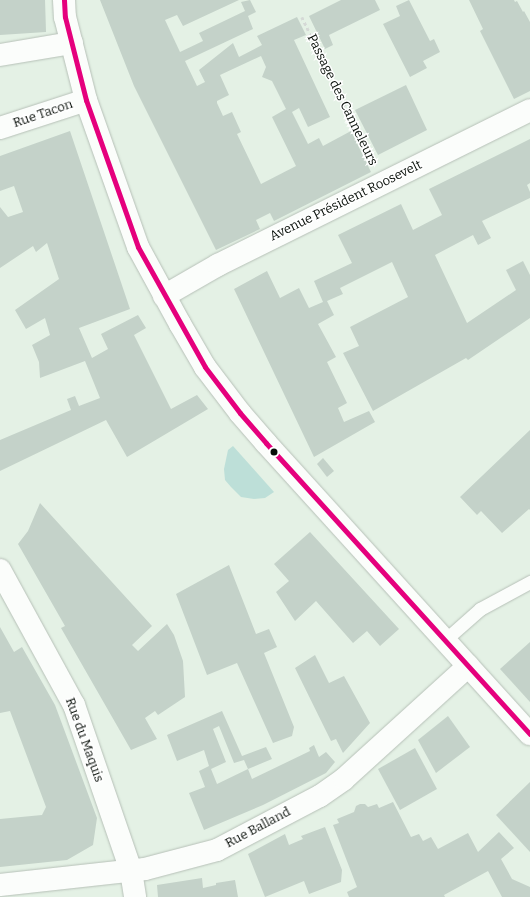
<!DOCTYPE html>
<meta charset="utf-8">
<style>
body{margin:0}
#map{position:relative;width:530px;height:897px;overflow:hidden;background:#e4f1e5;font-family:Bitter,serif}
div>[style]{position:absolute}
.water>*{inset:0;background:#bddfd8}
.building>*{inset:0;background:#c4d2c9}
.path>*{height:2.5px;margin-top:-1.25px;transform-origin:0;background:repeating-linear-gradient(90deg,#d5d9d6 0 3px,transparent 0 6px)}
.roads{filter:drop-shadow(0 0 1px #b6c0b7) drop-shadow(0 0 1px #b6c0b7)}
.service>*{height:13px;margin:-6.5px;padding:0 6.5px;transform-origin:6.5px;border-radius:6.5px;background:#fbfdfb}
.minor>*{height:22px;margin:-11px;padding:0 11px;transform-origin:11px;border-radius:11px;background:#fbfdfb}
.secondary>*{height:22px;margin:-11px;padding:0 11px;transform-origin:11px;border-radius:11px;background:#fbfdfb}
.bus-1>*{height:5px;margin:-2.5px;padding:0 2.5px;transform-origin:2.5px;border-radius:2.5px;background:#e5007d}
.dots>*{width:11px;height:11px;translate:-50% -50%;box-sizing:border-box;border:2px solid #fff;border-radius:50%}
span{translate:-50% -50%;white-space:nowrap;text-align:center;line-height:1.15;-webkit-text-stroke:3px #fff;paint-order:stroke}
.street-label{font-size:13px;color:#070e08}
</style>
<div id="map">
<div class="water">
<i style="clip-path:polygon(233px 446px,274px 492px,265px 498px,254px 499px,241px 497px,231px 487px,225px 480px,224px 469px,228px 450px)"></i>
</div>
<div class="building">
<i style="clip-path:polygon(0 0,45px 0,46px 32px,0 35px)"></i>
<i style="clip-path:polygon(evenodd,100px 0,239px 0,183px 26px,177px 15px,165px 20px,180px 52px,203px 41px,199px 33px,245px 11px,241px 2px,250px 0,256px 12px,248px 16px,253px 29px,185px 61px,197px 86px,205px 82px,199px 70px,233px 43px,239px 57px,262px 45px,257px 36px,297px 17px,306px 35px,294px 40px,330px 117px,308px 127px,299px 108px,292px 112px,308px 144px,319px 138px,323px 146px,351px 131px,371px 172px,274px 221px,270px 213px,256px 220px,260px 229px,216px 250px,134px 86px,100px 0,261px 56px,266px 67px,262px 77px,272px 81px,286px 109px,272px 117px,296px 166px,261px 184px,237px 134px,241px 132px,232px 112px,223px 116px,217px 103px,217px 101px,229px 95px,220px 75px,261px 56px)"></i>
<i style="clip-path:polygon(341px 0,375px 0,380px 10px,329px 35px,333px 45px,325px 49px,309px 16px)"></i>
<i style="clip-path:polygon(409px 0,430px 41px,434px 39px,440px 52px,423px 61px,427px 68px,410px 77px,383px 24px,400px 16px,396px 6px)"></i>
<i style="clip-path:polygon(469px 0,514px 0,515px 2px,517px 1px,523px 12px,524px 11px,530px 22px,530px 91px,514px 99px,480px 31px,483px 29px)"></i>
<i style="clip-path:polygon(406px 85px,427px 130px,378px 155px,355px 110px)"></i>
<i style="clip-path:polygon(70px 131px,130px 309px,79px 328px,92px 358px,108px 349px,101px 334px,138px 315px,146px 328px,134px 335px,171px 409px,197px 395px,208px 409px,127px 457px,106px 420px,0 471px,0 440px,71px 410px,67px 399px,75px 396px,79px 406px,100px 398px,85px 361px,40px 378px,39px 362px,32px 345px,50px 335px,45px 318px,26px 329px,15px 310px,59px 279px,47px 243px,36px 252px,33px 246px,0 268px,0 207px,8px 217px,23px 212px,14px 186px,0 191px,0 156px)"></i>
<i style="clip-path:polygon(530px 139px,530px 183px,527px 185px,530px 192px,530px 198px,482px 221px,491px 238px,478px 245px,473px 235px,435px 255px,467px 323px,516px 290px,506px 270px,523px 261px,530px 275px,530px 318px,468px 360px,466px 358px,373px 411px,343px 353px,359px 346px,350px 327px,408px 297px,392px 262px,340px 288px,343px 294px,327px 301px,334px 315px,318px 324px,336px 357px,327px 362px,347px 403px,338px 408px,344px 422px,369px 411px,375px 422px,314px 457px,234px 289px,267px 271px,280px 298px,299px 288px,309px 308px,323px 302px,314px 281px,352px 263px,338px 235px,401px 204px,413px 230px,442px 215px,429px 189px)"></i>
<i style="clip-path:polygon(530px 430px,530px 510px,529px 509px,502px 533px,481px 511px,477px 515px,460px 497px)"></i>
<i style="clip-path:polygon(323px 458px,334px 471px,327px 477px,317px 464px)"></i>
<i style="clip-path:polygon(40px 503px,152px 626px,132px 645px,138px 651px,167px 624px,174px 635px,183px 661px,185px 697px,158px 715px,155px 711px,145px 718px,157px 739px,131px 750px,61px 628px,65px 626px,18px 544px,28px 531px)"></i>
<i style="clip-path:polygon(310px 532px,399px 629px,380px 646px,367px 631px,353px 643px,316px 601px,295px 621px,276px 592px,289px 581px,274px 564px)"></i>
<i style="clip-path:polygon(229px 565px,256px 634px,269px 629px,277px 647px,264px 653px,294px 727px,292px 736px,273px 743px,237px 663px,207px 675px,176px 594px)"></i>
<i style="clip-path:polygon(0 627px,14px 652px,22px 647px,55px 705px,97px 818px,93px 845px,67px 860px,0 867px,0 819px,42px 815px,46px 807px,10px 711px,0 713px)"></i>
<i style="clip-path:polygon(530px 642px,530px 702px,500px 669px)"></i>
<i style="clip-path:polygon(315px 655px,329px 683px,344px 676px,370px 723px,343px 753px,336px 739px,331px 741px,295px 668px)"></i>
<i style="clip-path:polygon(evenodd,222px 711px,242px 756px,266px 747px,272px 759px,248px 769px,252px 779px,310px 751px,309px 748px,314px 745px,319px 757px,326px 752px,335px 762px,326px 773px,263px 805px,204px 830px,189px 793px,205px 787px,199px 771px,209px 766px,204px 750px,177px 761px,167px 735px,222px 711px,219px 726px,234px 763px,244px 760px,248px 769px,217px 784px,211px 769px,226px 762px,213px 729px,219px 726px)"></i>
<i style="clip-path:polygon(448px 716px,470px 747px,436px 773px,418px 740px)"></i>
<i style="clip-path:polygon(415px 748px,437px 789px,400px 810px,378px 769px)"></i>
<i style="clip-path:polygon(530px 782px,530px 852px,496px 815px)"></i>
<i style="clip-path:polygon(393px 802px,411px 837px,419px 834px,423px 841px,431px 837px,438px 849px,468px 833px,478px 852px,499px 832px,514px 848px,501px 859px,512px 879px,530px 887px,530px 897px,502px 897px,488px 871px,444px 895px,445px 897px,349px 897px,347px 892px,357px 887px,333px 825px,339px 823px,337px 819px,354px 812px,356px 806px,360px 804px,365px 804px,368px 807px,377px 804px,379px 808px)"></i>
<i style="clip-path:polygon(325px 827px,342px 870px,341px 882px,309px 894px,304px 881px,265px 897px,248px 854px,285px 834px,289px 845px,303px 839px,301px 836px)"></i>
<i style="clip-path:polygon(202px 878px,203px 888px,216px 885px,216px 883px,235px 880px,238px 897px,158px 897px,157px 885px)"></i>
</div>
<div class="path">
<i style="left:302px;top:17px;width:159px;rotate:64.2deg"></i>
</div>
<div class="roads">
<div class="service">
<i style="left:445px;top:640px;width:47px;rotate:-41.5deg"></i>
<i style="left:480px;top:609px;width:57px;rotate:-28.4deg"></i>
</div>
<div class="minor">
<i style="left:0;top:55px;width:73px;rotate:-9.5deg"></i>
<i style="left:0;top:128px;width:90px;rotate:-18deg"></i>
<i style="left:164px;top:296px;width:62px;rotate:-29.9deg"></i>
<i style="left:218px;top:265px;width:348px;rotate:-26.4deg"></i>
<i style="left:0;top:570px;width:154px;rotate:61.3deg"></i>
<i style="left:74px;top:705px;width:176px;rotate:71deg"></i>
<i style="left:131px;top:871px;width:26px;rotate:81deg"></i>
<i style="left:0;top:885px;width:146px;rotate:-6.3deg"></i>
<i style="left:145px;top:869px;width:74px;rotate:-14.8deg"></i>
<i style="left:217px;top:850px;width:116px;rotate:-27.7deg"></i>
<i style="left:320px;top:796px;width:29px;rotate:-35deg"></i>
<i style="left:344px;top:779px;width:168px;rotate:-42.3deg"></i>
</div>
<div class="secondary">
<i style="left:64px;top:0;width:17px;rotate:87deg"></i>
<i style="left:65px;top:17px;width:86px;rotate:75.8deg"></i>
<i style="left:86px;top:100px;width:156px;rotate:70.5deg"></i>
<i style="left:138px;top:247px;width:88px;rotate:61.4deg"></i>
<i style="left:180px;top:324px;width:50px;rotate:59.8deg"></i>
<i style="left:205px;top:367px;width:58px;rotate:52.7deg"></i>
<i style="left:240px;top:413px;width:40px;rotate:49deg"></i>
<i style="left:266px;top:443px;width:393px;rotate:47.8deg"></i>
</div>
</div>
<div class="bus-1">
<i style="left:64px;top:0;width:17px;rotate:87deg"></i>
<i style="left:65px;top:17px;width:86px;rotate:75.8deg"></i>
<i style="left:86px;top:100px;width:156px;rotate:70.5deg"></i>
<i style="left:138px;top:247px;width:137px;rotate:60.8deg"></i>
<i style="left:205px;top:367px;width:58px;rotate:52.7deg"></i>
<i style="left:240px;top:413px;width:40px;rotate:49deg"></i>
<i style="left:266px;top:443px;width:393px;rotate:47.8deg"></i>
</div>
<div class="dots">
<i style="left:274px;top:452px;background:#070e08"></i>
</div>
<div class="street-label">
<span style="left:342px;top:100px;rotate:64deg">Passage des Canneleurs</span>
<span style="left:43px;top:114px;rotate:-19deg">Rue Tacon</span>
<span style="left:346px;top:201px;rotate:-26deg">Avenue Président Roosevelt</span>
<span style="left:84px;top:740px;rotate:70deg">Rue du Maquis</span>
<span style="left:258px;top:828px;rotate:-28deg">Rue Balland</span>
</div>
</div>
